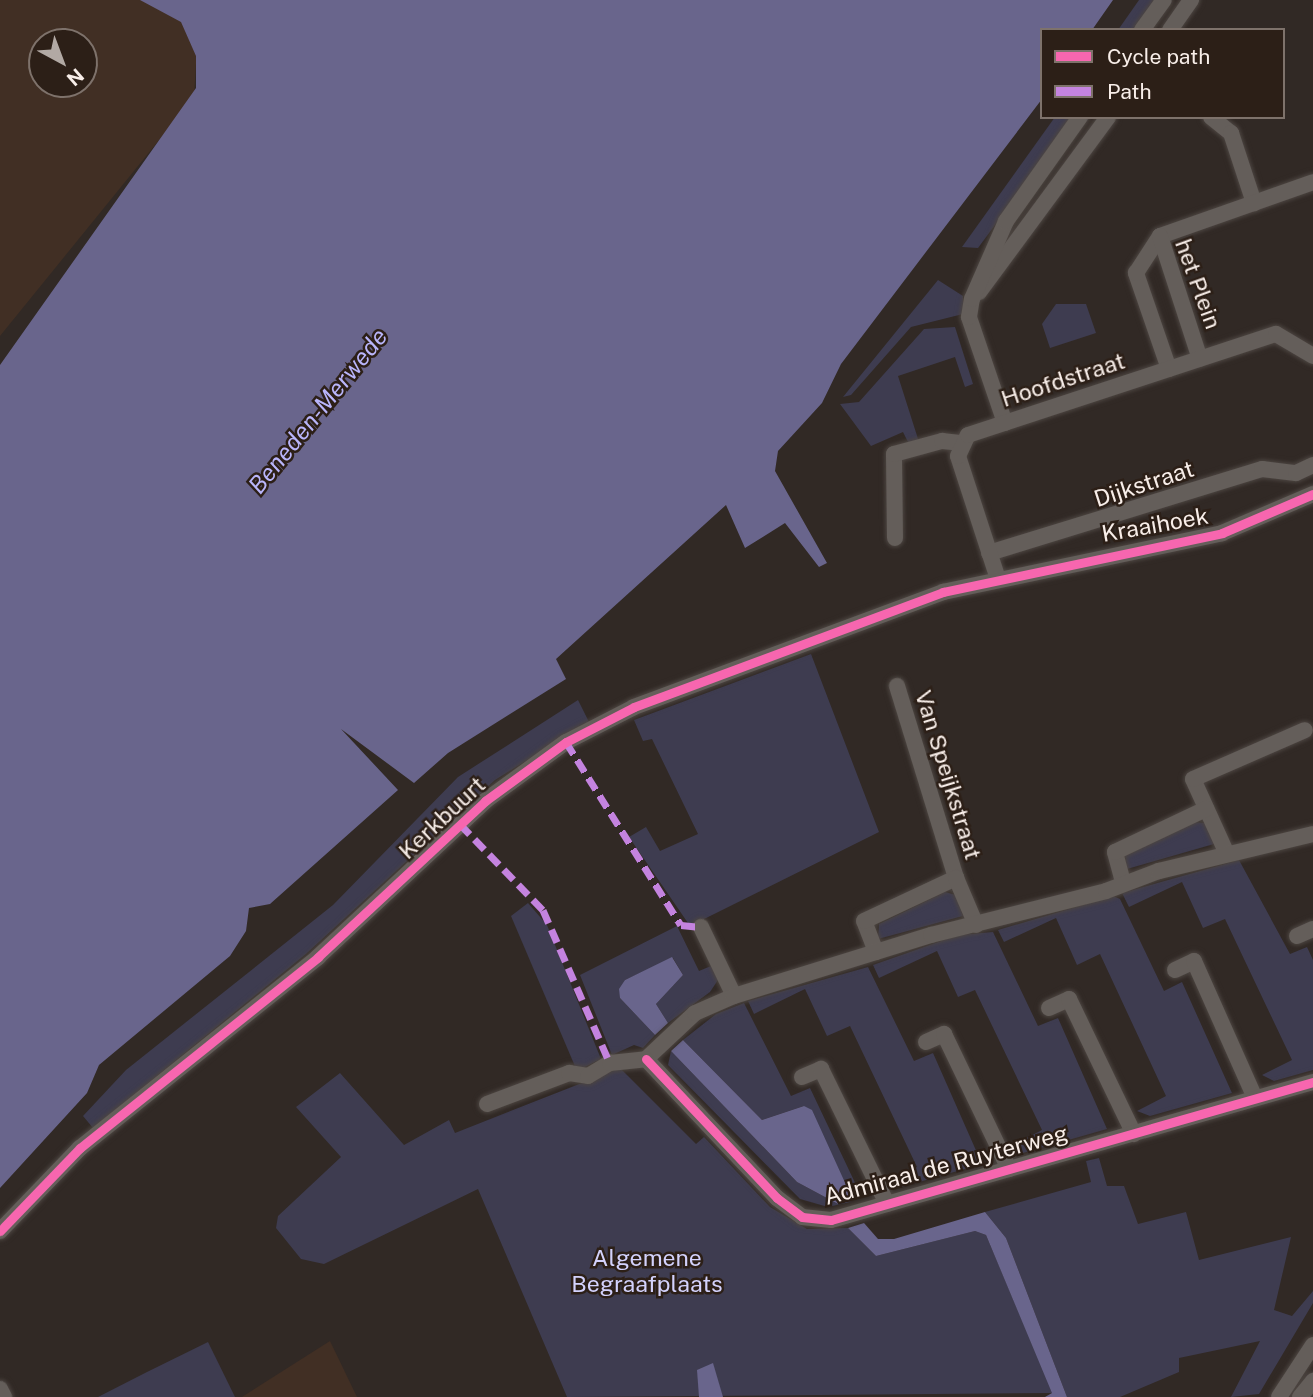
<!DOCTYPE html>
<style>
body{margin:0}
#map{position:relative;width:1313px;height:1397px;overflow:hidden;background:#312925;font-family:"Public Sans",sans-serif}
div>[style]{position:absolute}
.built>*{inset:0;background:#412f24}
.green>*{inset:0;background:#3e3c50}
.water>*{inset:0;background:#69658c}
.roads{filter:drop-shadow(0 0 2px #4c4541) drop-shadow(0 0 2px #4c4541)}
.minor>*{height:16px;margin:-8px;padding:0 8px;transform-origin:8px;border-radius:8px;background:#645e5a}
.quiet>*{height:7px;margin-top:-3.5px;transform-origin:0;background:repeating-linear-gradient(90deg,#c483df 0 14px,transparent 0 21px)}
.cycleway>*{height:9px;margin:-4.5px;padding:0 4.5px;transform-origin:4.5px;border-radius:4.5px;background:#f766af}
span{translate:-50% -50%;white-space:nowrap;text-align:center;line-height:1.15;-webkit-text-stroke:5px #2c1f17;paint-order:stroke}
.street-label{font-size:23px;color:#f8eee9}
.park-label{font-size:23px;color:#d3d2fc}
.water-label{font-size:24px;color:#b9b5fa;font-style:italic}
.legend{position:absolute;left:1040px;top:28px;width:245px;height:91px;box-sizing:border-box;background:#2c1f17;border:2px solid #7e726b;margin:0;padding:9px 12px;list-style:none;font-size:21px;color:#f8eee9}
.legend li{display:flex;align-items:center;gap:14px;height:35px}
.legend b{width:35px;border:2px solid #7e726b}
.north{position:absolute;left:28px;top:28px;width:70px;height:70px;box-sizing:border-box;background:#2c1f17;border:2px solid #7e726b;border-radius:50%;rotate:139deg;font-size:19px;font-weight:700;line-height:28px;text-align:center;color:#f8eee9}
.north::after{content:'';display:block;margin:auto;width:24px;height:32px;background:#b2a9a4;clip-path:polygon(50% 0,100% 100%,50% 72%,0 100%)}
</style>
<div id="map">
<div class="built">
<i style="clip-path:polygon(evenodd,0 0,147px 0,186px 24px,197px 47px,194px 97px,0 336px,0 0,42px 42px,84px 42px,84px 84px,42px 84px,42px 42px)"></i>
<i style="clip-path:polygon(330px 1341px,357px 1397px,242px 1397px)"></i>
</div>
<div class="green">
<i style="clip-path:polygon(1139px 0,1160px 0,1138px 30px,1118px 30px)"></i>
<i style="clip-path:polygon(1055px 117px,1075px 117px,978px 248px,962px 247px)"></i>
<i style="clip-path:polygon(938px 280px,963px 296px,963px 314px,911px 327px,851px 395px,843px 397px)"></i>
<i style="clip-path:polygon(1056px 304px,1086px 304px,1096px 333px,1050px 348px,1042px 324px)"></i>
<i style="clip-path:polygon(955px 327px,973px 384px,965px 387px,955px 357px,898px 376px,919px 442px,908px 442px,903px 432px,871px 446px,840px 404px,859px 402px,924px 329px)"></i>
<i style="clip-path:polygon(811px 654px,879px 832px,690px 926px,629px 837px,646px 827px,660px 851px,698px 834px,652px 739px,643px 741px,634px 720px)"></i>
<i style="clip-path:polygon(578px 700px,589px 722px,495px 780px,306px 954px,93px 1128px,83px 1116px,126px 1070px,333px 905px,458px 777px)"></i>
<i style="clip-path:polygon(1193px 822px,1205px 823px,1214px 844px,1127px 869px,1125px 856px)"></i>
<i style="clip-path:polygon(1239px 860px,1290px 954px,1307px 947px,1313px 960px,1313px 1070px,1274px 1081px,1262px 1075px,1292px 1060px,1225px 919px,1203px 928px,1182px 882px,1129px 907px,1122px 893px)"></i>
<i style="clip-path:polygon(945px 892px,956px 895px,963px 916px,878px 939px,879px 924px)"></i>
<i style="clip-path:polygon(1113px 896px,1120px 899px,1164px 991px,1182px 982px,1232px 1093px,1150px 1116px,1137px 1111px,1166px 1096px,1100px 954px,1077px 965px,1056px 918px,1004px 942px,998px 930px)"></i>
<i style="clip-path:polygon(528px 903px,547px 925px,601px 1059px,577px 1071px,511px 916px)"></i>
<i style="clip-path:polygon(677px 926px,699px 971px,711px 966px,718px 980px,710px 992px,668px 1023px,656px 1004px,683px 975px,673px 958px,625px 980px,620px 998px,655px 1035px,643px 1048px,634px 1045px,612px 1055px,580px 975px)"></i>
<i style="clip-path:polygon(993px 932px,1038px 1026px,1058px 1018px,1107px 1129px,1023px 1153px,1011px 1146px,1042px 1130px,975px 990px,958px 997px,937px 951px,879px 978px,873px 965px,958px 935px)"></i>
<i style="clip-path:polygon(868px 967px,914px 1061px,933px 1053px,982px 1164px,902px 1187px,890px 1182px,917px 1167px,850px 1026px,827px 1036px,805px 989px,754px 1014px,748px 1001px)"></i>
<i style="clip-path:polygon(744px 1003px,791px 1096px,810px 1088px,858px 1189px,850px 1202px,828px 1207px,800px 1199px,668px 1065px,671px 1051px,797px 1182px,838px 1204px,804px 1106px,762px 1120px,683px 1040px,716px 1014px)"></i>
<i style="clip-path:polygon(620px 1068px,696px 1144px,704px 1137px,770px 1207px,807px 1229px,848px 1228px,876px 1256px,975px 1231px,986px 1235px,1053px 1393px,567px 1397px,478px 1189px,324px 1264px,301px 1259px,276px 1228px,278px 1216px,341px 1157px,296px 1107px,340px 1073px,404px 1145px,449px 1120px,455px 1133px)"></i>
<i style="clip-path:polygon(1099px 1158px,1107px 1186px,1124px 1186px,1138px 1224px,1186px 1212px,1199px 1260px,1291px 1237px,1274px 1310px,1292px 1316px,1313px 1291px,1313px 1303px,1259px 1394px,1231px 1397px,1260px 1341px,1179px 1358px,1179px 1372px,1120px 1397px,1067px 1397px,1006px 1238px,985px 1212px,1091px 1182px,1086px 1161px)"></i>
<i style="clip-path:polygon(208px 1342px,235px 1397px,98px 1397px,147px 1372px)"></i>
</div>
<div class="water">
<i style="clip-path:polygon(140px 0,1113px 0,1092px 30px,1042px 30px,1042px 99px,841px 364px,822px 403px,778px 451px,775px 471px,827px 563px,819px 567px,785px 523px,745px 548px,726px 505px,556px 659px,566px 679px,448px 753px,414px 783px,341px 729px,398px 790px,270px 904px,249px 908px,246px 931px,230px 956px,99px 1065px,87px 1093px,0 1188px,0 365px,196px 88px,196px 56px,181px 22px)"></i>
<i style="clip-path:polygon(672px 957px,683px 975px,656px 1004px,668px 1023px,655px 1035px,620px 998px,619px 989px,625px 980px)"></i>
<i style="clip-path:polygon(683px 1040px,762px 1120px,804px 1106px,812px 1110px,852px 1198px,838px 1204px,797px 1182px,671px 1051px)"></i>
<i style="clip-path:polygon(985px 1212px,1006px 1238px,1067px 1397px,1045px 1397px,1052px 1393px,986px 1235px,975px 1231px,876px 1256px,848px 1228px,864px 1223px,878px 1239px,894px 1239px)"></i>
<i style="clip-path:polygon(713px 1363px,723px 1397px,699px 1397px,697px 1370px)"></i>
</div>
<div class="roads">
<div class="minor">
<i style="left:1142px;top:30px;width:37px;rotate:-54deg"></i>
<i style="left:1170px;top:30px;width:37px;rotate:-55deg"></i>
<i style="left:1211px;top:117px;width:26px;rotate:39deg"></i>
<i style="left:1231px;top:133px;width:74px;rotate:71.8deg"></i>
<i style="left:1160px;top:236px;width:162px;rotate:-19.4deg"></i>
<i style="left:979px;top:292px;width:217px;rotate:-53.6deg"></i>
<i style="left:1169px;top:369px;width:102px;rotate:-109deg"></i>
<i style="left:1136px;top:273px;width:44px;rotate:-57deg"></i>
<i style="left:1160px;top:236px;width:129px;rotate:72deg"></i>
<i style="left:1005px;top:423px;width:112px;rotate:-108.8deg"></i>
<i style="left:969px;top:317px;width:18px;rotate:-81deg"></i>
<i style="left:972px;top:299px;width:85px;rotate:-66.4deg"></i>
<i style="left:1006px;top:221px;width:128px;rotate:-54.6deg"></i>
<i style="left:895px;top:538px;width:84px;rotate:-90.7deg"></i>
<i style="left:894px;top:454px;width:50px;rotate:-15.2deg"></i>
<i style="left:942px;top:441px;width:18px;rotate:6deg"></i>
<i style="left:989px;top:553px;width:286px;rotate:-17.1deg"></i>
<i style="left:1262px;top:469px;width:34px;rotate:7deg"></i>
<i style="left:1296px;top:473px;width:19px;rotate:-25deg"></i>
<i style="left:997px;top:576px;width:126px;rotate:-108deg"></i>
<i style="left:958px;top:456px;width:23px;rotate:-65deg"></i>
<i style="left:968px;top:435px;width:324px;rotate:-18.2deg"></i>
<i style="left:1276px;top:334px;width:43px;rotate:30.7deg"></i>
<i style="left:897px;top:686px;width:201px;rotate:72.9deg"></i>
<i style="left:1227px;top:854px;width:82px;rotate:-114.4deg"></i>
<i style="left:1193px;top:779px;width:122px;rotate:-23.6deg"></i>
<i style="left:1123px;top:882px;width:31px;rotate:-105deg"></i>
<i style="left:1115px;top:852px;width:101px;rotate:-25.3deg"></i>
<i style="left:701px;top:927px;width:76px;rotate:64.4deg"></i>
<i style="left:1297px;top:936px;width:17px;rotate:-24deg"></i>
<i style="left:876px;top:952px;width:33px;rotate:-111deg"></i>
<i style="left:864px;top:921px;width:102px;rotate:-25.1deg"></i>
<i style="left:956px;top:878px;width:51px;rotate:66.9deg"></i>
<i style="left:1175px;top:970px;width:21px;rotate:-25deg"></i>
<i style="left:1194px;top:961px;width:150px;rotate:66deg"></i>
<i style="left:1049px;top:1008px;width:22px;rotate:-24deg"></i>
<i style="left:1069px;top:999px;width:150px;rotate:64.3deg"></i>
<i style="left:926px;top:1042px;width:20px;rotate:-24deg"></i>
<i style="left:944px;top:1034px;width:150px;rotate:64.3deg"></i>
<i style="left:646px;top:1059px;width:191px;rotate:46.7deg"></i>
<i style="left:777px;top:1198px;width:31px;rotate:37deg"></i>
<i style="left:802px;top:1217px;width:29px;rotate:6deg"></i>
<i style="left:831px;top:1220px;width:501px;rotate:-15.98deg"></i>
<i style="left:646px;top:1059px;width:67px;rotate:-43.2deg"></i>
<i style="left:695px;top:1013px;width:43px;rotate:-23.6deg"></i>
<i style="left:734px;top:996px;width:206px;rotate:-17.2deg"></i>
<i style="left:931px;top:935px;width:180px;rotate:-14.1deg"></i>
<i style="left:1106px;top:891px;width:57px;rotate:-20.7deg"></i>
<i style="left:1159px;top:871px;width:158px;rotate:-13.5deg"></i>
<i style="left:802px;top:1077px;width:21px;rotate:-23deg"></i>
<i style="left:821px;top:1069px;width:150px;rotate:63.9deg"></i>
<i style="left:487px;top:1104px;width:88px;rotate:-20.7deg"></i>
<i style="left:569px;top:1073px;width:19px;rotate:9deg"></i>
<i style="left:588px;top:1076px;width:26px;rotate:-31deg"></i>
<i style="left:610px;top:1063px;width:36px;rotate:-6deg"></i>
<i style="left:0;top:1231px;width:115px;rotate:-46.1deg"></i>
<i style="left:80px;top:1148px;width:305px;rotate:-38.7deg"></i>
<i style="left:318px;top:957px;width:229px;rotate:-43deg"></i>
<i style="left:485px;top:801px;width:100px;rotate:-36.1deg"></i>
<i style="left:566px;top:742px;width:76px;rotate:-27.2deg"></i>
<i style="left:634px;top:707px;width:330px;rotate:-20.4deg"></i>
<i style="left:943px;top:592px;width:285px;rotate:-11.9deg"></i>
<i style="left:1222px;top:533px;width:99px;rotate:-23.2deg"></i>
<i style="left:0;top:1389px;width:9px;rotate:63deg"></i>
<i style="left:1279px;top:1397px;width:62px;rotate:-56.8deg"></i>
<i style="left:1300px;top:1397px;width:21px;rotate:-51deg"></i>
</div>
</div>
<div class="quiet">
<i style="left:566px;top:742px;width:216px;rotate:57.9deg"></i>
<i style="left:681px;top:925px;width:20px;rotate:6deg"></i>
<i style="left:460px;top:824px;width:120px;rotate:46deg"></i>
<i style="left:543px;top:910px;width:167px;rotate:66.4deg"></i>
</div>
<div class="cycleway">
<i style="left:646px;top:1059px;width:191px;rotate:46.7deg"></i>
<i style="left:777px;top:1198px;width:31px;rotate:37deg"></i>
<i style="left:802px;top:1217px;width:29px;rotate:6deg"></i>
<i style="left:831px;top:1220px;width:501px;rotate:-15.98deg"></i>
<i style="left:0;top:1231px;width:115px;rotate:-46.1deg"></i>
<i style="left:80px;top:1148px;width:305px;rotate:-38.7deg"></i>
<i style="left:318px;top:957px;width:229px;rotate:-43deg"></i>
<i style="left:485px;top:801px;width:100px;rotate:-36.1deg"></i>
<i style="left:566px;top:742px;width:76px;rotate:-27.2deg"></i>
<i style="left:634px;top:707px;width:330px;rotate:-20.4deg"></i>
<i style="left:943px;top:592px;width:285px;rotate:-11.9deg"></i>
<i style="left:1222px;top:533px;width:99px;rotate:-23.2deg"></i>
</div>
<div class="street-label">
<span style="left:1198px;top:284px;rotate:70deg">het Plein</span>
<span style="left:1063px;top:380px;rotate:-18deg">Hoofdstraat</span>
<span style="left:1144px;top:484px;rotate:-18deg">Dijkstraat</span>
<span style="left:1155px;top:525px;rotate:-10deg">Kraaihoek</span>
<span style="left:948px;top:775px;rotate:73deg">Van Speijkstraat</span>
<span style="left:442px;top:818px;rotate:-43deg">Kerkbuurt</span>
<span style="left:946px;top:1165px;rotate:-15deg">Admiraal de Ruyterweg</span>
</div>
<div class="park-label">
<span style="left:647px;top:1271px">Algemene<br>Begraafplaats</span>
</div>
<div class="water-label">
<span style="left:318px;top:411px;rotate:-51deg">Beneden-Merwede</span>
</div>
<ul class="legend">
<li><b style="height:9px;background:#f766af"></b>Cycle path</li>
<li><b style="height:9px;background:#c483df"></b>Path</li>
</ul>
<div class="north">N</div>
</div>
